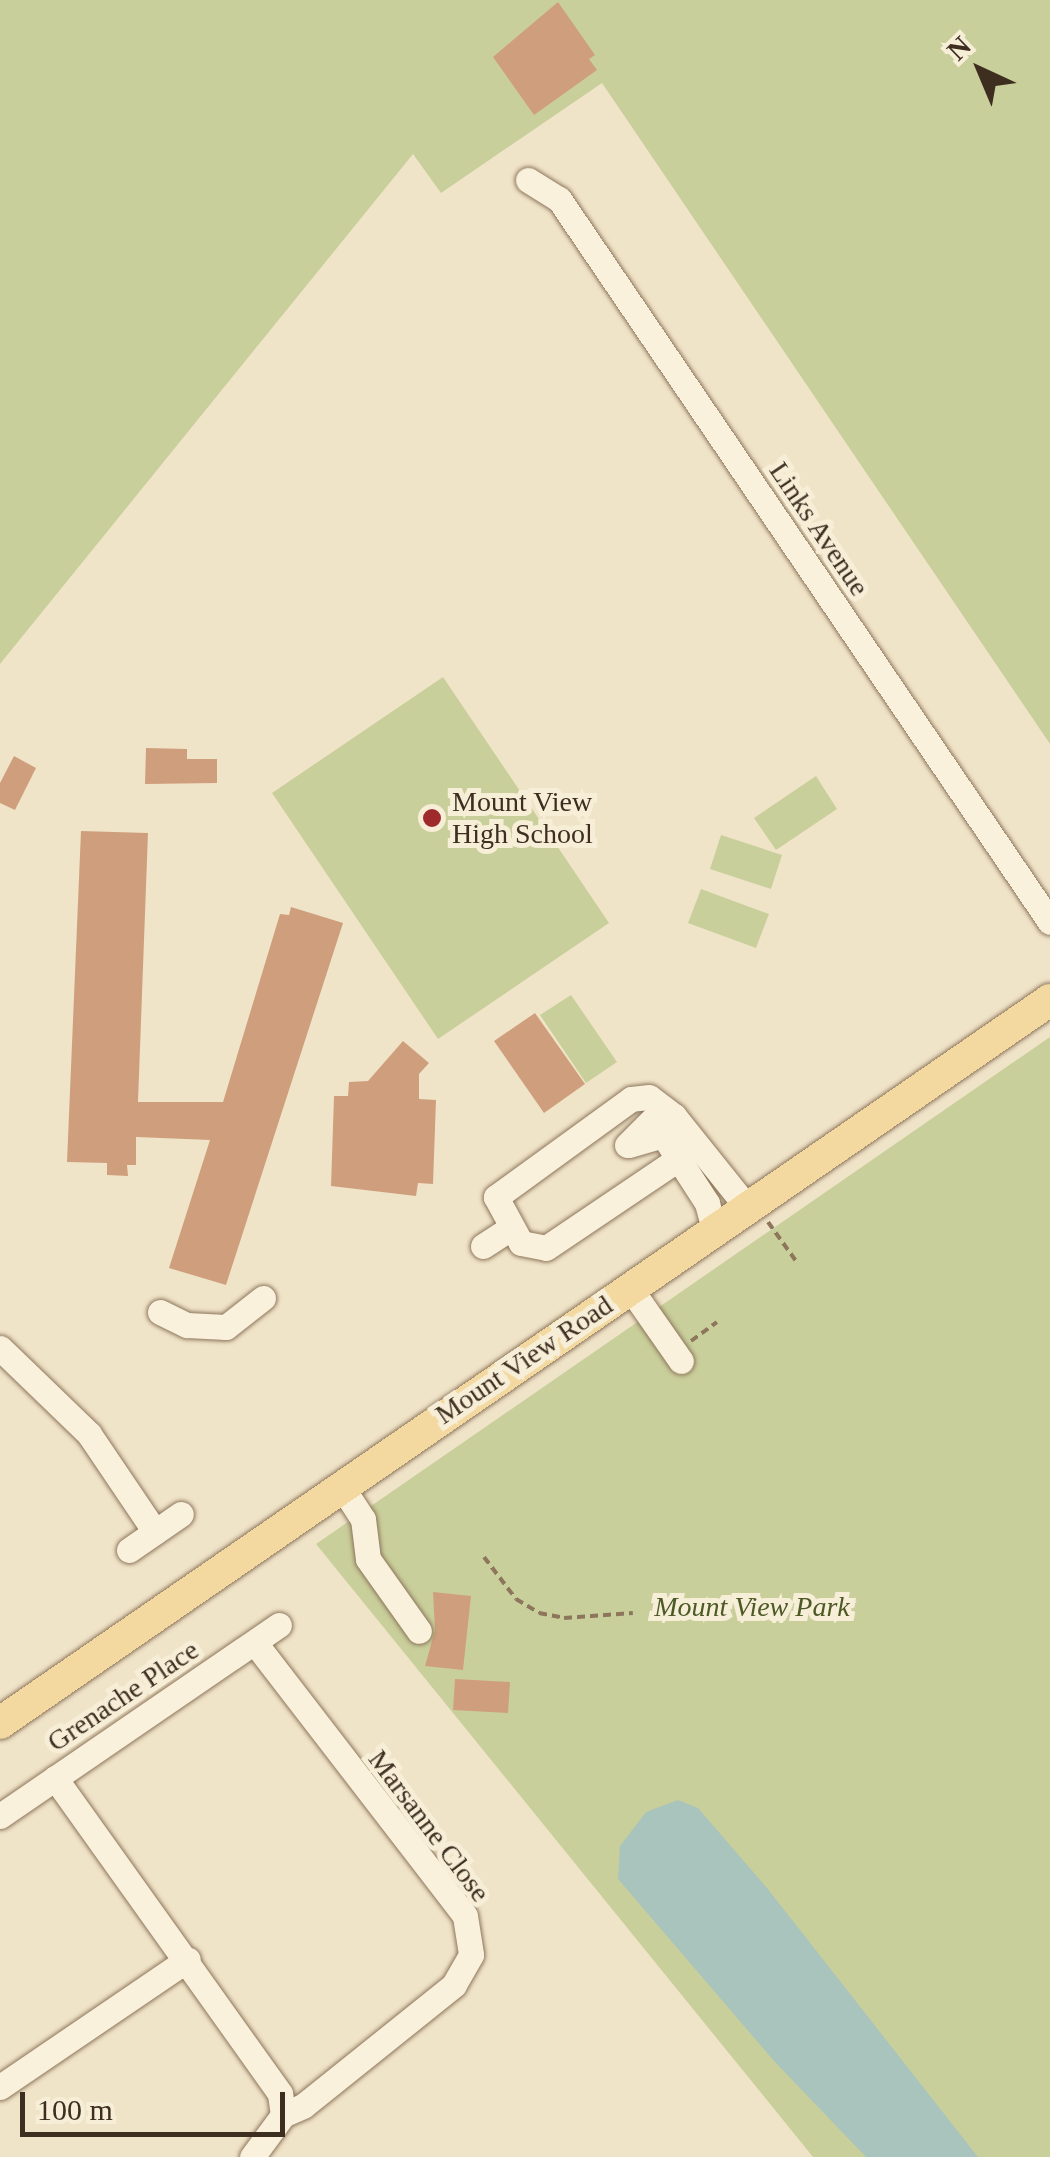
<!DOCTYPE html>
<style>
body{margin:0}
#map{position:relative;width:1050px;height:2157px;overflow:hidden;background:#f0e4c8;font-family:Georgia,serif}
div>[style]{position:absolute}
.green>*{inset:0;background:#c9cf9b}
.water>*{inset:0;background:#a9c4bc}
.building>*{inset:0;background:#cf9f7d}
.path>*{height:4px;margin-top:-2px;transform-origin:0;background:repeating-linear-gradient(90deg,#8d765c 0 8px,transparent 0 13px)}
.roads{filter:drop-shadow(0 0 2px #8d765c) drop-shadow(0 0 2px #8d765c)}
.minor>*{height:25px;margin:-12.5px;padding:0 12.5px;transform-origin:12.5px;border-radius:12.5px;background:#faf1dc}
.major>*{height:32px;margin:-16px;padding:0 16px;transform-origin:16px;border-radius:16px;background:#f3d9a0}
.dots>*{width:28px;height:28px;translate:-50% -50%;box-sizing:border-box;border:5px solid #f7eed8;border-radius:50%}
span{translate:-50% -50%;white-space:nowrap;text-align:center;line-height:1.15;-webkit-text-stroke:10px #f7eed8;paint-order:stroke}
.street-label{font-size:28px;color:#3d2e20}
.poi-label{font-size:28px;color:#3d2e20}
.left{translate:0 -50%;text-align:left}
.park-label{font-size:28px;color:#4d5a26;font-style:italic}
.north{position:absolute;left:930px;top:20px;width:100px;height:100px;-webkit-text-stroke:8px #f7eed8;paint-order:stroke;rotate:316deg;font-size:28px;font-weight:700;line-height:40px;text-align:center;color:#3d2e20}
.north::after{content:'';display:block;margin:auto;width:35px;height:45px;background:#3d2e20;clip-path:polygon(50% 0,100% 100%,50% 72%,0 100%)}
.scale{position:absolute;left:20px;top:2092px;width:265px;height:45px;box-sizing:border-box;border:5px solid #3d2e20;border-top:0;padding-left:12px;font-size:30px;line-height:35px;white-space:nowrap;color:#3d2e20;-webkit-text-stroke:8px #f7eed8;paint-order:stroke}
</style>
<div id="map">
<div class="green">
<i style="clip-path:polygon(0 0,1050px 0,1050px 744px,602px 83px,441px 193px,413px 154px,0 664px)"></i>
<i style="clip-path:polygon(443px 677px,609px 923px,438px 1039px,272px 793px)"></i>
<i style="clip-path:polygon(816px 776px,837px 809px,776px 850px,754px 818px)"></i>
<i style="clip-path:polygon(721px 835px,782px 855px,771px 889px,710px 869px)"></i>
<i style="clip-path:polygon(701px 889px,769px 914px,756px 948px,688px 923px)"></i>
<i style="clip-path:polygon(571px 995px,617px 1062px,586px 1083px,540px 1015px)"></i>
<i style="clip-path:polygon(1050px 1037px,1050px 2157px,813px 2157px,316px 1544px)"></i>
</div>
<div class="water">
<i style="clip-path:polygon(678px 1800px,698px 1808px,767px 1888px,978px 2157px,866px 2157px,774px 2061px,618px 1879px,620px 1846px,646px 1812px)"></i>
</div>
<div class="building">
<i style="clip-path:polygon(558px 2px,595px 55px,589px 59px,597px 70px,534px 115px,493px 57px)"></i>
<i style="clip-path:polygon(146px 748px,187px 749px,187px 759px,217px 759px,217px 783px,145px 784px)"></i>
<i style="clip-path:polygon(14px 756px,36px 768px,15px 810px,0 803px,0 783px)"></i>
<i style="clip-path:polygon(81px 831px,148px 833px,138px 1102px,223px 1102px,280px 914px,289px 915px,291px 907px,343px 923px,226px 1285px,169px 1268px,210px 1140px,136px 1137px,136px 1165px,127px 1165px,128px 1176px,107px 1175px,107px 1163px,67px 1162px)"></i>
<i style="clip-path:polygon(535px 1013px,585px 1084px,544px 1113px,494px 1041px)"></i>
<i style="clip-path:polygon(403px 1041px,429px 1063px,419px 1074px,419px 1099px,436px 1100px,433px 1184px,418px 1183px,416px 1196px,331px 1186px,334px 1096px,348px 1096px,349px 1082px,368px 1081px)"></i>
<i style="clip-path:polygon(433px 1592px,471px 1596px,463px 1670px,425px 1666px,435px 1630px)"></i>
<i style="clip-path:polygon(455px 1679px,510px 1682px,508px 1713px,453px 1710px)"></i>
</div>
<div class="path">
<i style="left:768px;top:1222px;width:48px;rotate:54.3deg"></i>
<i style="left:691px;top:1341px;width:32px;rotate:-36deg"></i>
<i style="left:484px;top:1557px;width:53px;rotate:52.7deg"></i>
<i style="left:516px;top:1599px;width:27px;rotate:31deg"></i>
<i style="left:539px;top:1613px;width:25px;rotate:11deg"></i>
<i style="left:564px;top:1618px;width:69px;rotate:-4.1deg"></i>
</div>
<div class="roads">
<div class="minor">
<i style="left:528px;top:180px;width:36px;rotate:32deg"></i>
<i style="left:559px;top:199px;width:874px;rotate:55.82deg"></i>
<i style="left:674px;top:1116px;width:31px;rotate:-143deg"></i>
<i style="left:649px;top:1097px;width:18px;rotate:174deg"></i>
<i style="left:631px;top:1099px;width:167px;rotate:144deg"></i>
<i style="left:496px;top:1197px;width:52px;rotate:61.5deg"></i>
<i style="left:521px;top:1243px;width:25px;rotate:11deg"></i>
<i style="left:546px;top:1248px;width:159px;rotate:-34deg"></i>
<i style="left:627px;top:1145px;width:41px;rotate:-45deg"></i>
<i style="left:656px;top:1116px;width:18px"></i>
<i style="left:674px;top:1116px;width:117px;rotate:51.3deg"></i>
<i style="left:629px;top:1145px;width:35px;rotate:-16deg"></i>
<i style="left:663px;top:1135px;width:81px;rotate:57.1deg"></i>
<i style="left:707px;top:1203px;width:28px;rotate:75deg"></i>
<i style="left:483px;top:1246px;width:33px;rotate:-33deg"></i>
<i style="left:630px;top:1288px;width:89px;rotate:55.1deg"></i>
<i style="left:160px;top:1312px;width:30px;rotate:26deg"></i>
<i style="left:187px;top:1325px;width:39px;rotate:3deg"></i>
<i style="left:226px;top:1327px;width:47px;rotate:-38.1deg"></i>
<i style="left:0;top:1348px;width:124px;rotate:44deg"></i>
<i style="left:89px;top:1434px;width:118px;rotate:56deg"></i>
<i style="left:342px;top:1487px;width:38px;rotate:57deg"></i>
<i style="left:363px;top:1519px;width:40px;rotate:82.9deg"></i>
<i style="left:368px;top:1559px;width:88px;rotate:54.7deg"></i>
<i style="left:129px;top:1550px;width:63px;rotate:-34.7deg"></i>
<i style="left:255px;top:1643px;width:344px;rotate:52.4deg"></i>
<i style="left:465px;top:1916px;width:39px;rotate:81deg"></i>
<i style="left:471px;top:1955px;width:34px;rotate:120deg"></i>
<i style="left:454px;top:1985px;width:193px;rotate:141.3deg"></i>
<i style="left:303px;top:2106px;width:22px;rotate:156deg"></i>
<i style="left:55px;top:1778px;width:388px;rotate:54.5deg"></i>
<i style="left:280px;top:2094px;width:21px;rotate:82deg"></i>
<i style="left:0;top:1816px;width:338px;rotate:-34.4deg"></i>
<i style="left:0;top:2087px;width:227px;rotate:-34.2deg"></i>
<i style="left:252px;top:2157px;width:52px;rotate:-53.6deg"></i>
</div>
<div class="major">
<i style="left:0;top:1723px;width:1275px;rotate:-34.55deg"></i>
</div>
</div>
<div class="dots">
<i style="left:432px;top:818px;background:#9e2a2b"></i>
</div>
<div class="street-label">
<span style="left:819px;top:529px;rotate:56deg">Links Avenue</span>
<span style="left:524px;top:1360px;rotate:-34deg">Mount View Road</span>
<span style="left:123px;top:1696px;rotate:-34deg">Grenache Place</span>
<span style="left:429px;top:1826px;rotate:53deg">Marsanne Close</span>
</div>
<div class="poi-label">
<span class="left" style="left:452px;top:818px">Mount View<br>High School</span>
</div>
<div class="park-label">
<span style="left:752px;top:1607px">Mount View Park</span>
</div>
<div class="north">N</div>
<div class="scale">100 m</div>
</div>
